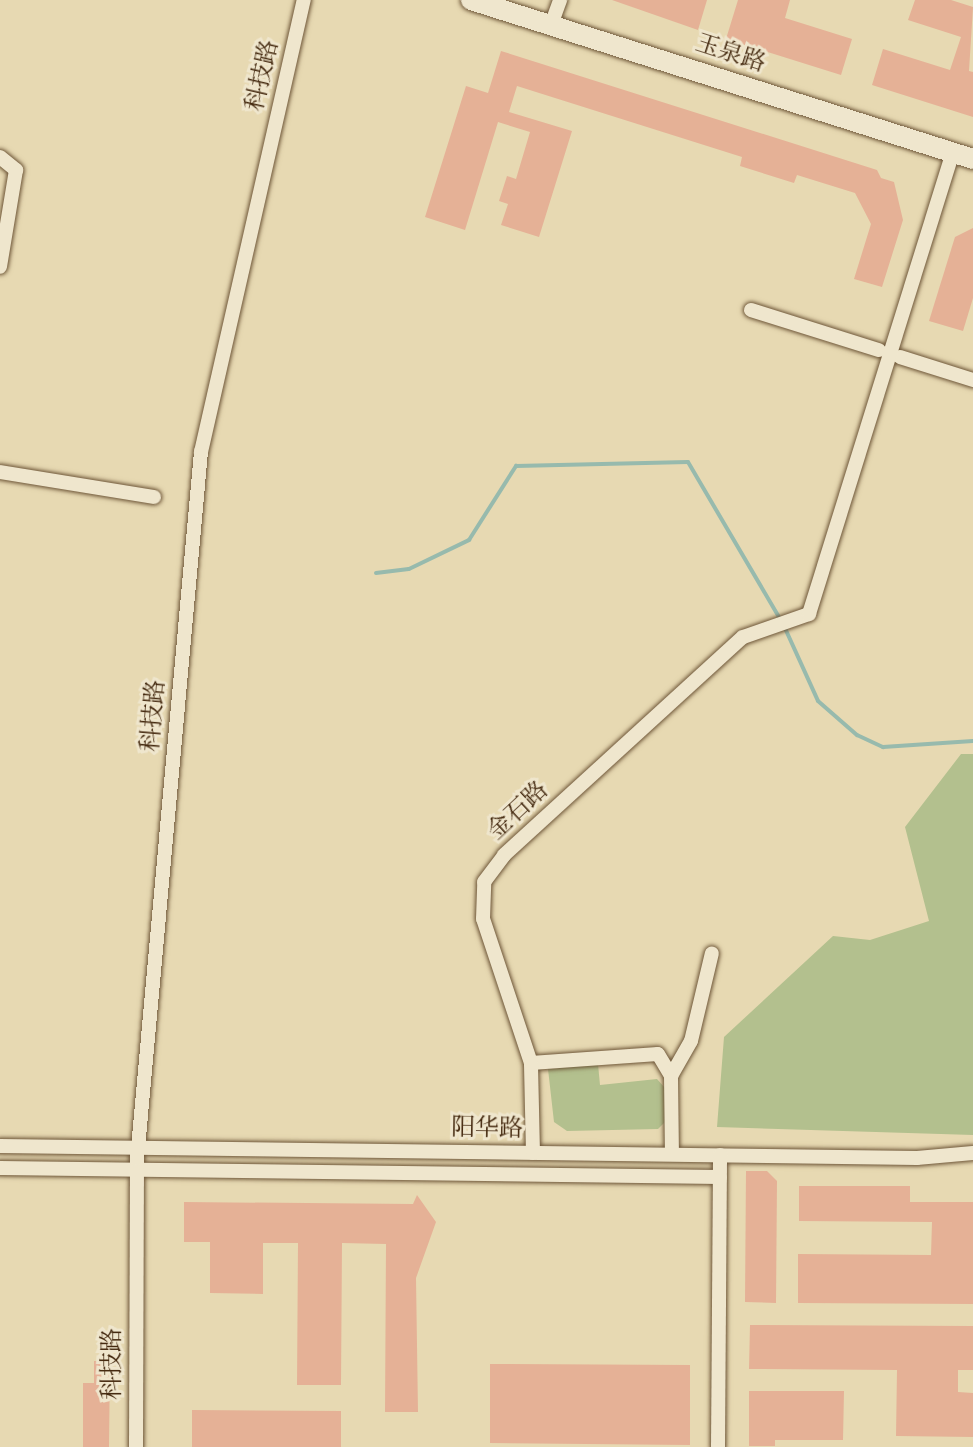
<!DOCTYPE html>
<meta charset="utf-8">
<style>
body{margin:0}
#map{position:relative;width:973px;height:1447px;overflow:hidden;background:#e7d9b2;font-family:"Sorts Mill Goudy","Noto Serif SC",serif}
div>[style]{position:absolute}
.green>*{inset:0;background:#b3c08e}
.stream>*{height:4px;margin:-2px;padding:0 2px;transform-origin:2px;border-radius:2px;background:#97baad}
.building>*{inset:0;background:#e5b196}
.roads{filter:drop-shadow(0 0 2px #6e5638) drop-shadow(0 0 2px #6e5638)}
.street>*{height:14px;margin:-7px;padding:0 7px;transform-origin:7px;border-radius:7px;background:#efe6cd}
.secondary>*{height:20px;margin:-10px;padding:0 10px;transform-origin:10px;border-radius:10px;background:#efe6cd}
span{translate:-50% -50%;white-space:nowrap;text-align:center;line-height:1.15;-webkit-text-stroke:6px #efe6cd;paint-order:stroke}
.street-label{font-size:24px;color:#452a10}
</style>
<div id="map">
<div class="green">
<i style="clip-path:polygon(961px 754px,973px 754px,973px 1135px,717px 1127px,724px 1037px,833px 936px,870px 940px,929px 921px,905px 827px)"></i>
<i style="clip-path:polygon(598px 1064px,600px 1085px,657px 1079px,665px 1088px,666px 1121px,658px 1129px,567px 1131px,554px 1122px,548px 1069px)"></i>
</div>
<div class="stream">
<i style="left:376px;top:573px;width:33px;rotate:-7deg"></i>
<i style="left:409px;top:569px;width:67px;rotate:-25.8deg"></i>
<i style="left:469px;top:540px;width:88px;rotate:-57.6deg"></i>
<i style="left:516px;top:466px;width:172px;rotate:-1.3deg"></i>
<i style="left:688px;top:462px;width:182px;rotate:59.6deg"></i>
<i style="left:784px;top:626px;width:82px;rotate:65.6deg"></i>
<i style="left:818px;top:701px;width:52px;rotate:41.1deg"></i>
<i style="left:857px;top:735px;width:29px;rotate:25deg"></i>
<i style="left:883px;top:747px;width:90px;rotate:-3.8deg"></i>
</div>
<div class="building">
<i style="clip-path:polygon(612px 0,707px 0,698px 30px)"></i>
<i style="clip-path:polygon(738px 0,790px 0,785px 18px,852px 39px,841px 75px,726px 39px)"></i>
<i style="clip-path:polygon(915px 0,951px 0,973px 7px,969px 71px,973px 72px,973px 117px,872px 85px,883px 49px,950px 70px,961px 37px,908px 20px)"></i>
<i style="clip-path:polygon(501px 51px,877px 170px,881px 178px,894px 182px,903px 220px,882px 287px,854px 279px,871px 224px,855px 193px,797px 175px,794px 183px,740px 166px,742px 157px,517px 86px,509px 112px,572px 131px,539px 237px,501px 225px,508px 204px,499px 201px,507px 176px,516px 179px,530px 132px,498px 122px,465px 230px,425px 217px,466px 86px,488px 93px)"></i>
<i style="clip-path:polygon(973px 228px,973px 298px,963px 331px,929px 321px,955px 237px)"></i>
<i style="clip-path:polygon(746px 1171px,767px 1171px,777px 1181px,776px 1303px,745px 1302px)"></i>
<i style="clip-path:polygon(799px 1186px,910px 1186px,910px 1202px,973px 1202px,973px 1304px,798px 1303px,798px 1254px,931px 1255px,932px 1222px,799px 1221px)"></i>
<i style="clip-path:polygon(417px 1195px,436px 1222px,416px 1278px,418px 1412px,385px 1412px,386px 1244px,342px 1243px,341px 1385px,297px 1385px,298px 1243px,263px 1243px,263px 1294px,210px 1293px,210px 1242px,184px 1242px,184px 1202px,413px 1204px)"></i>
<i style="clip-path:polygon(750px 1325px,973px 1326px,973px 1370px,958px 1370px,958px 1392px,973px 1393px,973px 1437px,896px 1436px,897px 1370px,749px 1369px)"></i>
<i style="clip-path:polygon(94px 1361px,110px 1361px,109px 1447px,83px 1447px,83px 1383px,94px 1383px)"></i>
<i style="clip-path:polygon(490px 1364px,690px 1365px,690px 1445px,490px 1443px)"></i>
<i style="clip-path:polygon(749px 1391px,844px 1391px,843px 1440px,775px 1440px,775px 1446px,749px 1446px)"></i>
<i style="clip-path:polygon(192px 1410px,341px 1411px,341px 1447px,192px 1447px)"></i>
</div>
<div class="roads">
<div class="street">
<i style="left:551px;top:25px;width:27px;rotate:-70deg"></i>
<i style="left:0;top:157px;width:21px;rotate:39deg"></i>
<i style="left:16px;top:170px;width:98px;rotate:99.4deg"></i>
<i style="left:751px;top:310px;width:134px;rotate:17.4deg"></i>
<i style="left:900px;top:357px;width:77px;rotate:17.5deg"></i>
<i style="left:0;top:472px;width:156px;rotate:9.2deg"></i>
<i style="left:531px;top:1063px;width:127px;rotate:-4.1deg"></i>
<i style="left:658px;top:1054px;width:26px;rotate:59deg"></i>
<i style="left:671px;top:1076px;width:78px;rotate:89.3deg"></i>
<i style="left:671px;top:1076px;width:40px;rotate:-60.3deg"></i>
<i style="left:691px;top:1041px;width:90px;rotate:-76.6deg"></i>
<i style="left:0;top:1146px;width:917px;rotate:0.75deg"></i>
<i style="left:917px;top:1158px;width:56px;rotate:-5.1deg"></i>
<i style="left:533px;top:1153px;width:90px;rotate:-91.3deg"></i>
<i style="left:531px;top:1063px;width:152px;rotate:-108.4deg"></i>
<i style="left:483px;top:919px;width:37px;rotate:-88deg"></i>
<i style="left:484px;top:882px;width:34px;rotate:-53deg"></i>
<i style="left:504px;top:855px;width:323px;rotate:-42.4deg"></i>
<i style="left:743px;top:637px;width:70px;rotate:-19.2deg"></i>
<i style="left:809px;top:614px;width:484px;rotate:-72.7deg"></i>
<i style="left:0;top:1168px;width:720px;rotate:0.72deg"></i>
<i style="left:136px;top:1447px;width:288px;rotate:-89.8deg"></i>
<i style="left:137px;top:1159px;width:710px;rotate:-84.83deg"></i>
<i style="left:201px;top:452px;width:464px;rotate:-77.2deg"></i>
<i style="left:718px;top:1447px;width:292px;rotate:-89.6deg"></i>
</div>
<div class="secondary">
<i style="left:471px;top:0;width:527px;rotate:17.57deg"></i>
</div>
</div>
<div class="street-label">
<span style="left:730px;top:55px;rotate:18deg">玉泉路</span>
<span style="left:264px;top:76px;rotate:-77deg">科技路</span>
<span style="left:155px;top:716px;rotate:-85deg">科技路</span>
<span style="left:519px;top:812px;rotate:-43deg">金石路</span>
<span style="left:487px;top:1130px;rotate:1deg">阳华路</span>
<span style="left:114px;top:1364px;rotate:-90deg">科技路</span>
</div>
</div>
